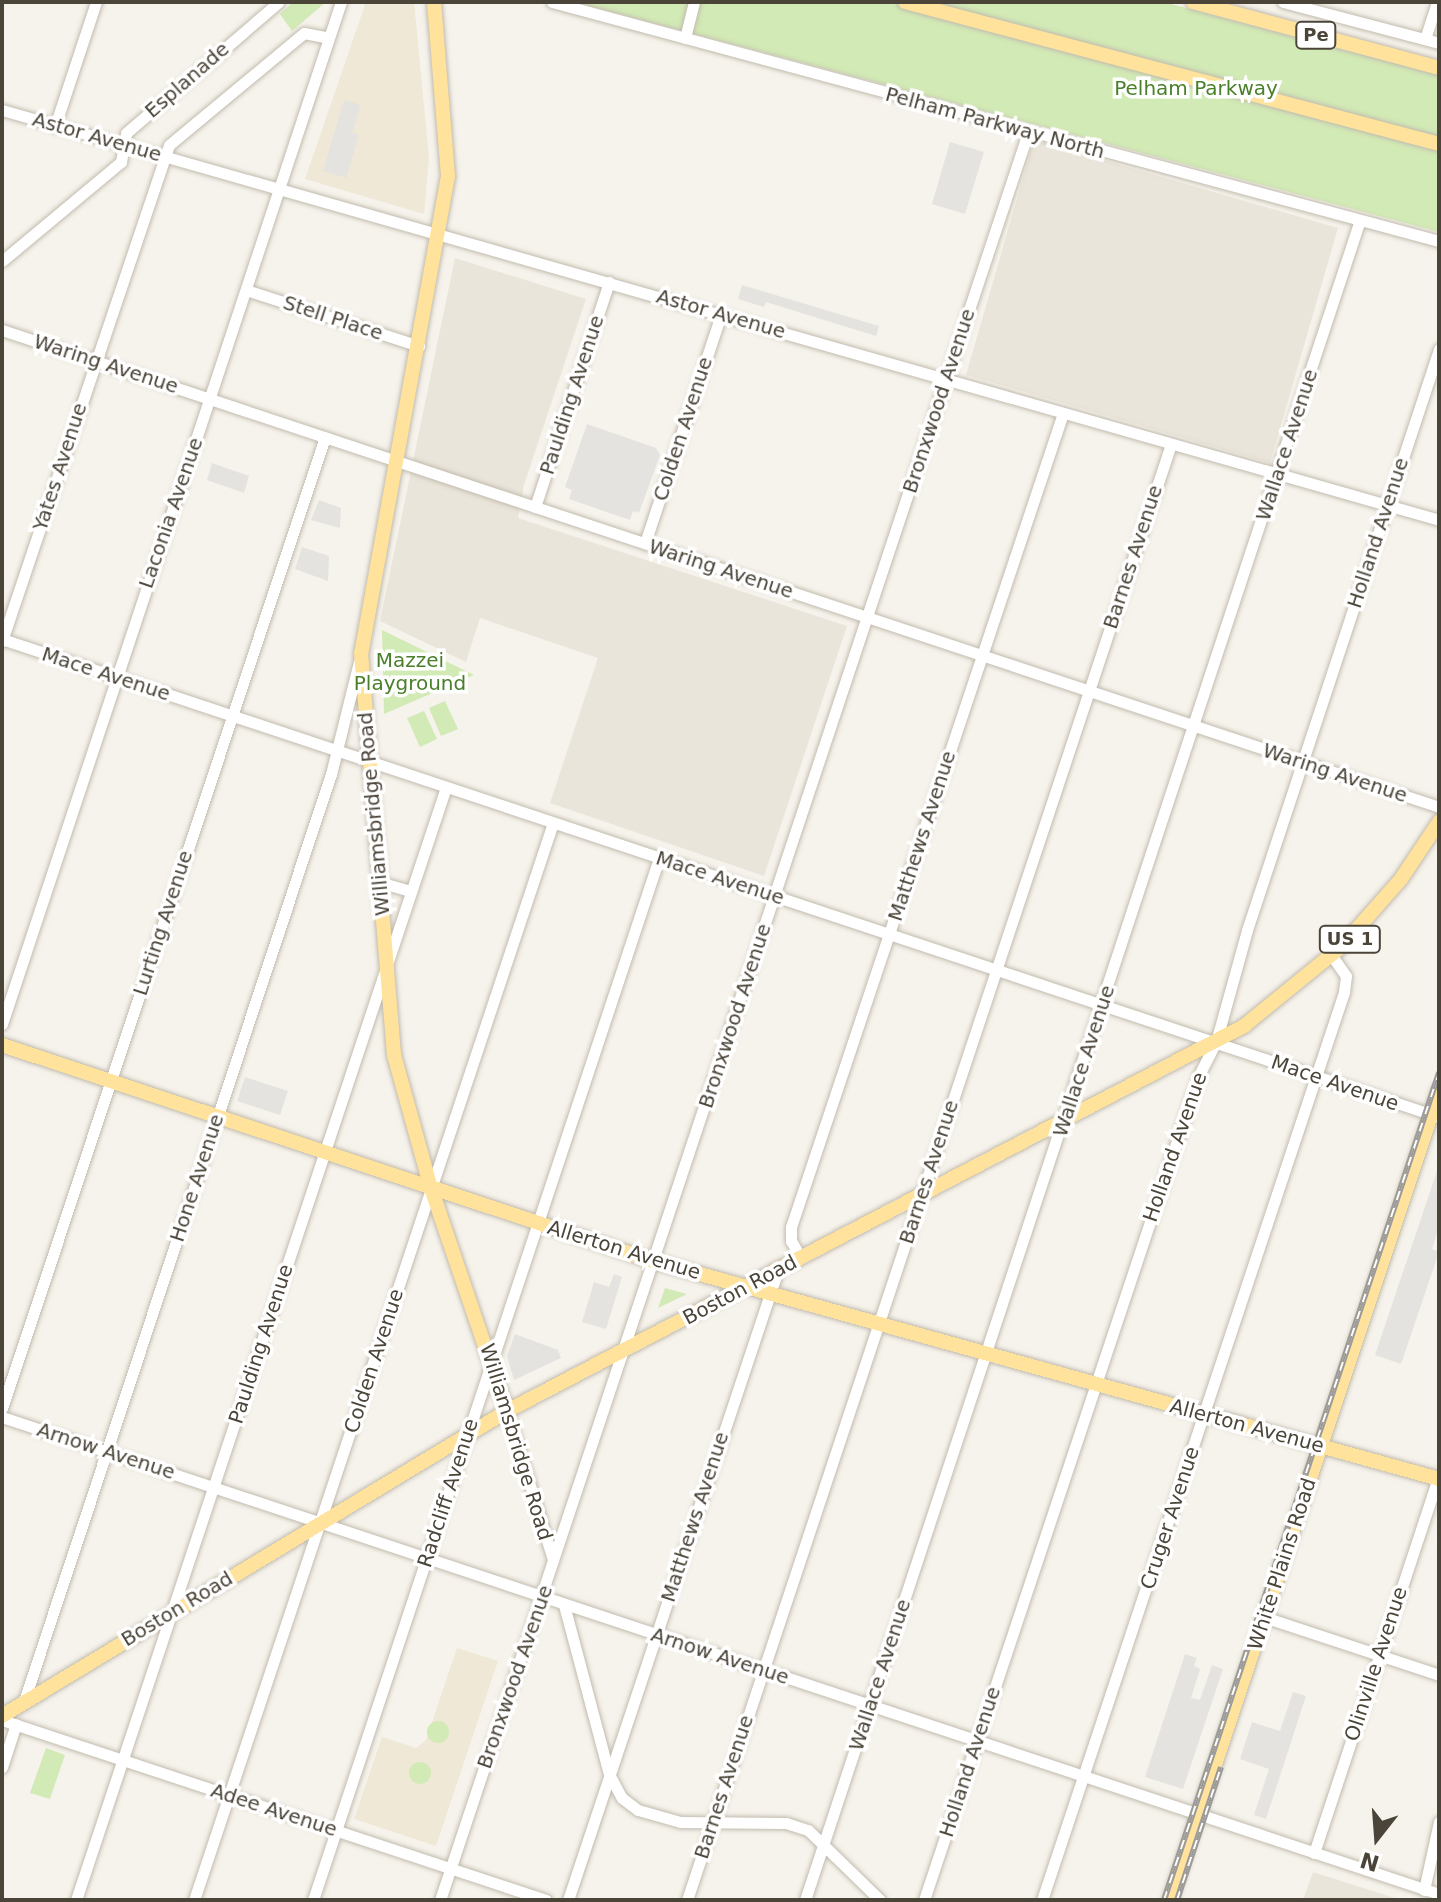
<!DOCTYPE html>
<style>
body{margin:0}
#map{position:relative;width:1441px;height:1902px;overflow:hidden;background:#f6f3ec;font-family:"DejaVu Sans",sans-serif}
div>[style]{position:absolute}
.residential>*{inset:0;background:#eae5da}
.education>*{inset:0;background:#efe8d6}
.green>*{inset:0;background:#d2eab5}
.round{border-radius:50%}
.parking>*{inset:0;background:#e5e3e0}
.roads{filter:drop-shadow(0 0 2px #c2bbae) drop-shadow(0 0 2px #c2bbae)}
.minor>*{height:11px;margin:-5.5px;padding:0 5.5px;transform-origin:5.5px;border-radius:5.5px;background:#fff}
.major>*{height:14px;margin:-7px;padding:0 7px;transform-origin:7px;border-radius:7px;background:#ffe39c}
.rail>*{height:6px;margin-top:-3px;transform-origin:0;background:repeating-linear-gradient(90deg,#fff 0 9px,#9a9a9a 0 18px);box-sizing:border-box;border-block:2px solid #9a9a9a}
span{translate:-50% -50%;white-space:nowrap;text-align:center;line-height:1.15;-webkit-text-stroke:7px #fff;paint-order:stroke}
.shield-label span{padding:2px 6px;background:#fff;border:2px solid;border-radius:6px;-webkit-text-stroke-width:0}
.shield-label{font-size:18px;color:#4b4439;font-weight:700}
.street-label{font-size:20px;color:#4b4439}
.park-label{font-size:20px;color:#4a7f2a}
.frame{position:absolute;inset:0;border:4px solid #4b4439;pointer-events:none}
.north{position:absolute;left:1337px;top:1798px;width:80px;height:80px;-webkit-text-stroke:6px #fff;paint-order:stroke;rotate:197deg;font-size:22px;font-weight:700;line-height:32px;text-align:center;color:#4b4439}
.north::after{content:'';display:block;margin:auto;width:28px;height:36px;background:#4b4439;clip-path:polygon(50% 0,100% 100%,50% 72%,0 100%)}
</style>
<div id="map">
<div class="residential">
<i style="clip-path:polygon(1034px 140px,1338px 228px,1270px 463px,966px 375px)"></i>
<i style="clip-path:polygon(455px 258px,586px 299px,524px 485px,518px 518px,847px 626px,764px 876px,550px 803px,598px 658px,480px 618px,466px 662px,380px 621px)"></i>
<i style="clip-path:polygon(1313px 1872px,1401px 1900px,1303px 1900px)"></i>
</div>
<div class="education">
<i style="clip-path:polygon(366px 2px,414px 2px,429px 158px,424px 214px,305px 179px)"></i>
<i style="clip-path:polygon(457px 1648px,498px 1661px,436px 1846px,354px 1819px,382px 1737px,416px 1748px,426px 1740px)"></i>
</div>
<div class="green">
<i style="clip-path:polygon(293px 2px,326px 2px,292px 31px,280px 14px)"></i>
<i style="clip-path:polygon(574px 2px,1164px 2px,1439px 75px,1439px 232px)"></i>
<i style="clip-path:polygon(382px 630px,474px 675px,384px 714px)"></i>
<i style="clip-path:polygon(445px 701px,458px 729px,441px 736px,429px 708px)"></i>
<i style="clip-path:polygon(424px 711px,437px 739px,420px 747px,407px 718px)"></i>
<i style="clip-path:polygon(665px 1288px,687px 1294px,658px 1308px)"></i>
<i class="round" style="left:427px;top:1721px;width:22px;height:22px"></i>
<i style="clip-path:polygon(46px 1748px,65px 1755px,50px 1799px,30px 1793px)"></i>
<i class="round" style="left:409px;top:1762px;width:22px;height:22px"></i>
</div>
<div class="parking">
<i style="clip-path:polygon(344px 100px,361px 105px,352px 133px,359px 135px,346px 178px,323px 171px)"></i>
<i style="clip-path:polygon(950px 142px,984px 152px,965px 214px,932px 204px)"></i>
<i style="clip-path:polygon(742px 285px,879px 326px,876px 336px,766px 302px,764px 307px,738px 299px)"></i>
<i style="clip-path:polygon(587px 424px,656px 448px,660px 455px,639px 513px,633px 511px,630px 520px,569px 499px,572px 490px,565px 487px)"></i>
<i style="clip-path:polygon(212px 463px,249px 476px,244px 493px,207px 480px)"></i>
<i style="clip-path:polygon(319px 500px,341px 508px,340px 528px,311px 520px)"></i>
<i style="clip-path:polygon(302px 547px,329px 556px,328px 581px,295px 569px)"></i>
<i style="clip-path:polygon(245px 1077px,288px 1091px,280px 1115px,237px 1101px)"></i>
<i style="clip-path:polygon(1439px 1165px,1439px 1227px,1432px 1249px,1439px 1252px,1401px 1364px,1375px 1355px)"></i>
<i style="clip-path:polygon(614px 1274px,622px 1277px,606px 1329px,582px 1322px,594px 1282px,609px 1287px)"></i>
<i style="clip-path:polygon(515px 1334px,558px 1350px,561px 1358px,514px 1380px,507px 1356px)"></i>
<i style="clip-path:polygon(1185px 1654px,1197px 1658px,1194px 1666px,1200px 1669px,1191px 1698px,1200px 1700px,1212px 1665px,1223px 1669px,1183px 1789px,1145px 1777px)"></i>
<i style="clip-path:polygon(1293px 1692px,1306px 1696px,1266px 1819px,1254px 1815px,1269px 1769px,1240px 1759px,1252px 1722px,1280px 1731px)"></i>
</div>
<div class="roads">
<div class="minor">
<i style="left:552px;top:2px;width:919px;rotate:15.08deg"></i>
<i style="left:1283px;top:2px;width:161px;rotate:14.7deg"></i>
<i style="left:685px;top:38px;width:37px;rotate:-76deg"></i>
<i style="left:1425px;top:39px;width:39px;rotate:-72deg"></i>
<i style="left:2px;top:110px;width:1494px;rotate:15.92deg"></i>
<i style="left:55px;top:126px;width:131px;rotate:-71.7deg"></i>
<i style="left:2px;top:261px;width:155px;rotate:-39.8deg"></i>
<i style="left:121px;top:162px;width:29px;rotate:-80deg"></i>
<i style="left:126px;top:133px;width:201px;rotate:-40.6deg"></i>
<i style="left:246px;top:290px;width:182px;rotate:17.9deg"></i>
<i style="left:2px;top:330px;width:1514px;rotate:18.36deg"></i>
<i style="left:535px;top:507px;width:237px;rotate:-71.8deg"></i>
<i style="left:645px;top:543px;width:241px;rotate:-71.6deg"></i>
<i style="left:2px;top:639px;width:1514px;rotate:18.4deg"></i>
<i style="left:2px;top:641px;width:523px;rotate:-71.39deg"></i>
<i style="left:169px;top:145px;width:175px;rotate:-39.7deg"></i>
<i style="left:304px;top:33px;width:25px;rotate:11deg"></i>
<i style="left:379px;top:882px;width:33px;rotate:16deg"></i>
<i style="left:2px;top:1024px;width:1077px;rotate:-71.65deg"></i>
<i style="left:801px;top:1258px;width:20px;rotate:-120deg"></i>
<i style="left:791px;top:1241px;width:14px;rotate:-90deg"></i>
<i style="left:791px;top:1227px;width:858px;rotate:-71.52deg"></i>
<i style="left:2px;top:1408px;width:1023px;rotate:-71.6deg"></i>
<i style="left:507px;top:1411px;width:156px;rotate:72.8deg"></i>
<i style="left:2px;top:1417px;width:1514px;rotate:18.36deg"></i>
<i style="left:564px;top:1605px;width:175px;rotate:75.1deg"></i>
<i style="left:609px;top:1774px;width:27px;rotate:62deg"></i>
<i style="left:622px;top:1798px;width:20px;rotate:37deg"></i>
<i style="left:638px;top:1810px;width:44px;rotate:15.9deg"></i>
<i style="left:680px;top:1822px;width:106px;rotate:0.5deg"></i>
<i style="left:786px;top:1823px;width:23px;rotate:18deg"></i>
<i style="left:808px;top:1830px;width:100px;rotate:44.2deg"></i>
<i style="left:1264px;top:1617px;width:184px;rotate:18.3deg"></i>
<i style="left:24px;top:1701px;width:977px;rotate:-71.68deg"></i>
<i style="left:331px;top:774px;width:115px;rotate:-76deg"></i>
<i style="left:2px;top:1720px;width:573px;rotate:18.31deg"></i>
<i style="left:2px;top:1767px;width:45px;rotate:-72deg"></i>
<i style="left:1314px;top:1853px;width:397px;rotate:-71.7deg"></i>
<i style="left:1424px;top:1890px;width:70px;rotate:-77.6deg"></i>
<i style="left:76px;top:1900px;width:1173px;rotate:-71.61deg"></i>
<i style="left:194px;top:1900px;width:1135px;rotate:-71.57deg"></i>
<i style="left:313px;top:1900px;width:1098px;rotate:-71.63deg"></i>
<i style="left:440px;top:1900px;width:1863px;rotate:-71.6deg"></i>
<i style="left:568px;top:1900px;width:664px;rotate:-71.57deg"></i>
<i style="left:687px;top:1900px;width:1534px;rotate:-71.61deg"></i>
<i style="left:805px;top:1900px;width:1769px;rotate:-71.72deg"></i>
<i style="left:924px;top:1900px;width:870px;rotate:-71.57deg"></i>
<i style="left:1199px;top:1075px;width:37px;rotate:-63deg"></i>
<i style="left:1216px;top:1042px;width:116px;rotate:-74.5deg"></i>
<i style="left:1247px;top:930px;width:612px;rotate:-71.71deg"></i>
<i style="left:1042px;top:1900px;width:957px;rotate:-71.6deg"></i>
<i style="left:1344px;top:992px;width:16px;rotate:-83deg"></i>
<i style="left:1346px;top:976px;width:24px;rotate:-125deg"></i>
</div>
<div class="major">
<i style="left:434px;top:2px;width:175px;rotate:85.4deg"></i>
<i style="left:448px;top:176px;width:485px;rotate:100.3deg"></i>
<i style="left:361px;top:653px;width:403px;rotate:85.3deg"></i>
<i style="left:394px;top:1055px;width:138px;rotate:74.5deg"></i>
<i style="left:431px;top:1188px;width:236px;rotate:71.2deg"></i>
<i style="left:905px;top:2px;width:553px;rotate:14.89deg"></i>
<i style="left:1193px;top:2px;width:255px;rotate:15deg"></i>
<i style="left:2px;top:1045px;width:686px;rotate:18.36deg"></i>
<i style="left:653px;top:1261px;width:816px;rotate:15.5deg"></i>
<i style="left:2px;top:1716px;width:590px;rotate:-31.13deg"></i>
<i style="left:507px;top:1411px;width:832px;rotate:-27.58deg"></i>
<i style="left:1244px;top:1026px;width:127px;rotate:-39.2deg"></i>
<i style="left:1342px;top:946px;width:89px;rotate:-48.6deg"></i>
<i style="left:1401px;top:879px;width:69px;rotate:-56.3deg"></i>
<i style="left:1170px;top:1900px;width:853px;rotate:-71.61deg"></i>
</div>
</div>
<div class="rail">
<i style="left:1164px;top:1900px;width:872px;rotate:-71.61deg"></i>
<i style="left:1177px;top:1900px;width:140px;rotate:-71.7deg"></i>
</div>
<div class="shield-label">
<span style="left:1316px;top:35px">Pe</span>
<span style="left:1350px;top:939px">US 1</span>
</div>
<div class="street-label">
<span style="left:187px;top:80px;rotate:-41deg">Esplanade</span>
<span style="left:995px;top:123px;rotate:15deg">Pelham Parkway North</span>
<span style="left:97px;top:137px;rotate:16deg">Astor Avenue</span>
<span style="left:721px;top:314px;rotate:16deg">Astor Avenue</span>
<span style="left:333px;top:318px;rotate:18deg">Stell Place</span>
<span style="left:106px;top:364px;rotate:18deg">Waring Avenue</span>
<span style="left:572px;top:395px;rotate:-72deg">Paulding Avenue</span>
<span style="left:939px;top:401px;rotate:-72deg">Bronxwood Avenue</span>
<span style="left:683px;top:429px;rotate:-72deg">Colden Avenue</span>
<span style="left:1287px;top:445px;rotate:-72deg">Wallace Avenue</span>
<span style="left:60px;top:467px;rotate:-72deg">Yates Avenue</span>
<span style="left:171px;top:513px;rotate:-71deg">Laconia Avenue</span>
<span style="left:1378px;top:533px;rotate:-72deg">Holland Avenue</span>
<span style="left:1133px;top:557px;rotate:-72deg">Barnes Avenue</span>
<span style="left:721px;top:569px;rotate:18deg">Waring Avenue</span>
<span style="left:106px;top:674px;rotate:18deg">Mace Avenue</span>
<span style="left:1335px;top:773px;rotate:18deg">Waring Avenue</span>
<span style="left:374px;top:814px;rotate:-95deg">Williamsbridge Road</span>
<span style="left:922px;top:836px;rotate:-72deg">Matthews Avenue</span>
<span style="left:720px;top:878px;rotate:18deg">Mace Avenue</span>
<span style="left:163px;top:923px;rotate:-72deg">Lurting Avenue</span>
<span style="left:735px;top:1016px;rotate:-72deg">Bronxwood Avenue</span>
<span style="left:1084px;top:1061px;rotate:-72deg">Wallace Avenue</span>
<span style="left:1335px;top:1083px;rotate:19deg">Mace Avenue</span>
<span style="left:1175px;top:1147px;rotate:-71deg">Holland Avenue</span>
<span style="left:929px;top:1172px;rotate:-72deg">Barnes Avenue</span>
<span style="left:197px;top:1178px;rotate:-72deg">Hone Avenue</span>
<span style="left:624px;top:1250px;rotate:17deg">Allerton Avenue</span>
<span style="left:740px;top:1290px;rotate:-28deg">Boston Road</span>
<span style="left:261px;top:1344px;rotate:-72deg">Paulding Avenue</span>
<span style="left:374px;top:1361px;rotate:-72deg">Colden Avenue</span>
<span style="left:1247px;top:1426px;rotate:15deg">Allerton Avenue</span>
<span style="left:516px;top:1442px;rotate:73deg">Williamsbridge Road</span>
<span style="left:106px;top:1451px;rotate:18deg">Arnow Avenue</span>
<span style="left:448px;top:1493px;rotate:-72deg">Radcliff Avenue</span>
<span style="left:695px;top:1517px;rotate:-72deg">Matthews Avenue</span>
<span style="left:1170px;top:1518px;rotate:-72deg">Cruger Avenue</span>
<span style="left:1282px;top:1564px;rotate:-72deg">White Plains Road</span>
<span style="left:177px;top:1609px;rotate:-31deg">Boston Road</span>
<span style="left:720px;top:1656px;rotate:18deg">Arnow Avenue</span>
<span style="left:1376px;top:1664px;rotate:-72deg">Olinville Avenue</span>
<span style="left:880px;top:1675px;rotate:-72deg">Wallace Avenue</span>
<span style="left:515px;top:1677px;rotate:-71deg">Bronxwood Avenue</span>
<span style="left:970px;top:1762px;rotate:-72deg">Holland Avenue</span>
<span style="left:724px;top:1787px;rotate:-72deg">Barnes Avenue</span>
<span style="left:274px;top:1810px;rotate:18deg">Adee Avenue</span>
</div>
<div class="park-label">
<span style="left:1196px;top:88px">Pelham Parkway</span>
<span style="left:410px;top:672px">Mazzei<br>Playground</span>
</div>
<div class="frame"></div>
<div class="north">N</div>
</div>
